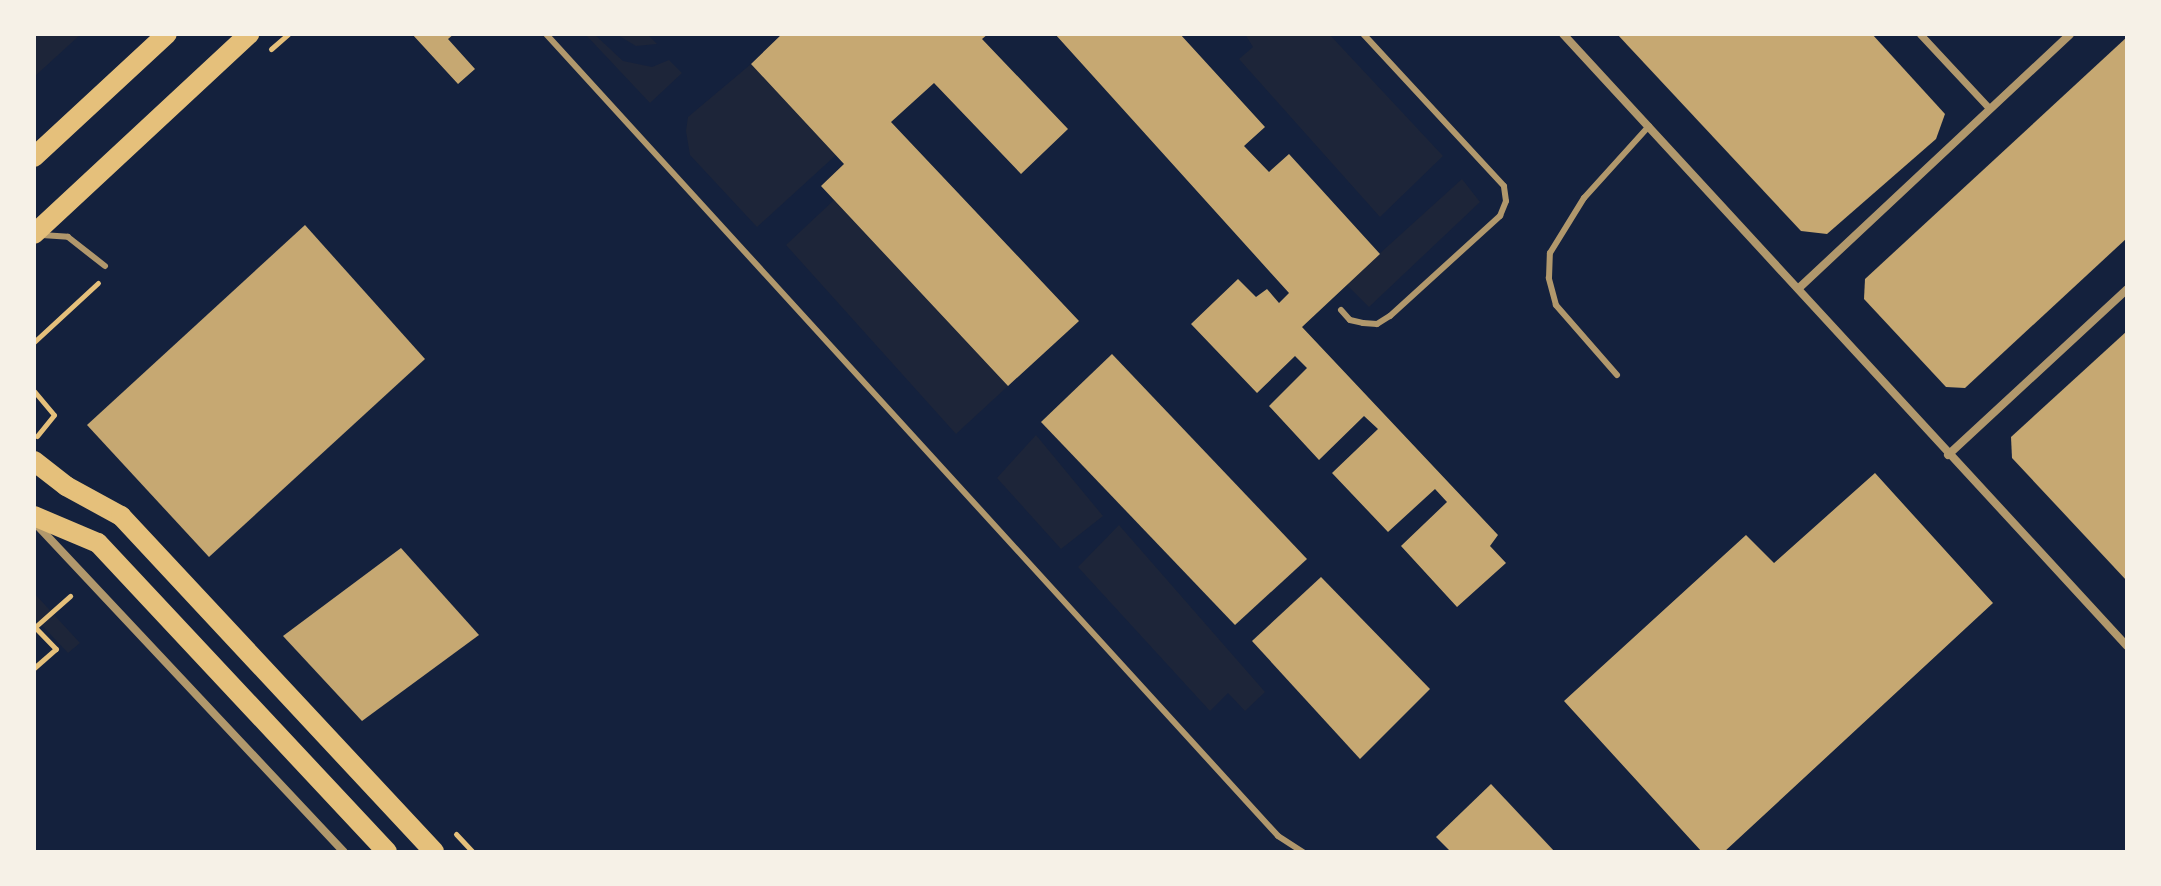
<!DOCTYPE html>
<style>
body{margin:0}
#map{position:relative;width:2161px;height:886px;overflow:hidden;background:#14213d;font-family:Cabin,sans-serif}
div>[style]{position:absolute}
.green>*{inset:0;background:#1d2539}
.building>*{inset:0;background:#c6a872}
.path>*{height:5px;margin:-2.5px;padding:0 2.5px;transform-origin:2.5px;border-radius:2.5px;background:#e5c07b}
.service>*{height:6px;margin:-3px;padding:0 3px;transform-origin:3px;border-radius:3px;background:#b1986c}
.pedestrian>*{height:7px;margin:-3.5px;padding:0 3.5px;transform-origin:3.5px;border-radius:3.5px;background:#b1986c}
.minor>*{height:8px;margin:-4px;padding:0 4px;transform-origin:4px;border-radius:4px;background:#b1986c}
.primary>*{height:20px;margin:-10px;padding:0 10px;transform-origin:10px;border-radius:10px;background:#e5c07b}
span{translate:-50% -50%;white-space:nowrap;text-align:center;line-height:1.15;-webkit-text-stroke:6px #f6f1e7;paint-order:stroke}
.frame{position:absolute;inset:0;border:36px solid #f6f1e7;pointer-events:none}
</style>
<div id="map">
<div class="green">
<i style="clip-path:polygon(34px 34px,81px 34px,34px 77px)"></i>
<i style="clip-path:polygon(585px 34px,594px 34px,623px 61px,652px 67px,669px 60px,682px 73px,650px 103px)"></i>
<i style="clip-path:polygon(616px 34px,647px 34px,657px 44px,636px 46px)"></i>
<i style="clip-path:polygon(1245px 34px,1329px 34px,1443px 156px,1380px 217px,1239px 59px,1253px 47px)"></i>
<i style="clip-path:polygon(751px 64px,836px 155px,757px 227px,690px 155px,686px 131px,688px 117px)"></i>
<i style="clip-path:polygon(1462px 179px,1480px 202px,1369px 307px,1346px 284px)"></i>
<i style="clip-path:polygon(834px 200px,1008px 386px,956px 434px,786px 245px)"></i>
<i style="clip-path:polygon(1036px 435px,1103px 516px,1061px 549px,997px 478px)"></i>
<i style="clip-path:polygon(1119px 525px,1265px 692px,1245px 711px,1228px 693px,1210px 711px,1078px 567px)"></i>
<i style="clip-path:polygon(34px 593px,80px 643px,68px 653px,34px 617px)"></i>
</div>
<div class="building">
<i style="clip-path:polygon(412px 34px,454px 34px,448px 39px,475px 69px,458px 84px)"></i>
<i style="clip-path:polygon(782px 34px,988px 34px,982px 39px,1068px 129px,1021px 174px,934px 83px,891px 122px,1079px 321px,1008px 386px,821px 186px,844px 164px,751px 64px)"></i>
<i style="clip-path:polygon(1055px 34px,1180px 34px,1265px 127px,1244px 146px,1269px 172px,1289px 154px,1380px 254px,1302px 327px,1498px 535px,1490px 546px,1506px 563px,1457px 607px,1401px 546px,1447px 502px,1435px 489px,1388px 532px,1332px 473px,1378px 429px,1364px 416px,1319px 460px,1269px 406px,1307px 368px,1295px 356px,1257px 393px,1191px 324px,1238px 279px,1256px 297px,1267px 289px,1279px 303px,1289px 293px)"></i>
<i style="clip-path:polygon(1617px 34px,1872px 34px,1945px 114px,1936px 139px,1827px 234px,1801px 231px)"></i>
<i style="clip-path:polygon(2127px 37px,2127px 238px,1965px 388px,1946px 387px,1864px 299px,1865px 279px)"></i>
<i style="clip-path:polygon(305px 225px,425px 359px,209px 557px,87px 425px)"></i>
<i style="clip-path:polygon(2127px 331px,2127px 581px,2012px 458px,2011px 437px)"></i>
<i style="clip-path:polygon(1112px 354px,1307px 559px,1235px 625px,1041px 422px)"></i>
<i style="clip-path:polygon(1875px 473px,1993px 603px,1724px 852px,1702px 852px,1564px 701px,1746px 535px,1774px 563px)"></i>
<i style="clip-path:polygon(401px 548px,479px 635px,362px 721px,283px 636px)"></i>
<i style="clip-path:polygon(1321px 577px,1430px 689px,1360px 759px,1252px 641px)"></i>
<i style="clip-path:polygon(1491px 784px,1555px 852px,1451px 852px,1436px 837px)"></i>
</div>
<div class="path">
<i style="left:271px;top:49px;width:23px;rotate:-41deg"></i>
<i style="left:34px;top:342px;width:87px;rotate:-42.7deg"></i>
<i style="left:34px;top:391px;width:31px;rotate:50deg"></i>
<i style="left:54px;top:415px;width:27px;rotate:129deg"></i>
<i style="left:34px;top:668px;width:29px;rotate:-41deg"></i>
<i style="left:56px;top:649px;width:30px;rotate:-134deg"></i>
<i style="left:35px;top:627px;width:47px;rotate:-41.5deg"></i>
<i style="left:456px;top:834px;width:25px;rotate:47deg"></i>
</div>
<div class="service">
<i style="left:546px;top:34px;width:1086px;rotate:47.61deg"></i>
<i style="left:1278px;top:836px;width:30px;rotate:33deg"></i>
<i style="left:42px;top:235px;width:26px;rotate:4deg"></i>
<i style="left:68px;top:237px;width:47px;rotate:38.1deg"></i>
<i style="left:1341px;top:310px;width:13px;rotate:48deg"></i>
<i style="left:1350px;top:320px;width:13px;rotate:13deg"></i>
<i style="left:1363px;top:323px;width:14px;rotate:4deg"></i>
<i style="left:1377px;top:324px;width:15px;rotate:-32deg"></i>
<i style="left:1390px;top:316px;width:149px;rotate:-42.3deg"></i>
<i style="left:1500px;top:216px;width:16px;rotate:-68deg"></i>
<i style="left:1506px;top:201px;width:15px;rotate:-98deg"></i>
<i style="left:1504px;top:186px;width:207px;rotate:-132.8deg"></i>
<i style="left:1617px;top:375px;width:93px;rotate:-131.1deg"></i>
<i style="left:1556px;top:305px;width:28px;rotate:-105deg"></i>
<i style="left:1549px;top:278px;width:25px;rotate:-88deg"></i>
<i style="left:1550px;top:253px;width:65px;rotate:-58.3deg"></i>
<i style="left:1584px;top:198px;width:97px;rotate:-47.9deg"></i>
</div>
<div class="pedestrian">
<i style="left:1920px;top:34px;width:101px;rotate:47deg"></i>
</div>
<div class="minor">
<i style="left:1563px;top:34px;width:832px;rotate:47.34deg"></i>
<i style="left:1799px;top:288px;width:371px;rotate:-43.1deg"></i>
<i style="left:1948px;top:455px;width:244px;rotate:-42.8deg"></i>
<i style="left:35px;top:523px;width:451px;rotate:46.8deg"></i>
</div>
<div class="primary">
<i style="left:34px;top:157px;width:181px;rotate:-42.8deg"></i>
<i style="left:34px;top:234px;width:294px;rotate:-42.9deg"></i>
<i style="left:34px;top:461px;width:41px;rotate:38deg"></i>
<i style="left:66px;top:486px;width:63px;rotate:28.6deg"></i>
<i style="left:121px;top:516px;width:459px;rotate:47deg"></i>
<i style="left:34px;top:516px;width:69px;rotate:22.9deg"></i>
<i style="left:98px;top:543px;width:423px;rotate:46.9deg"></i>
</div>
<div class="frame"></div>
</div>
